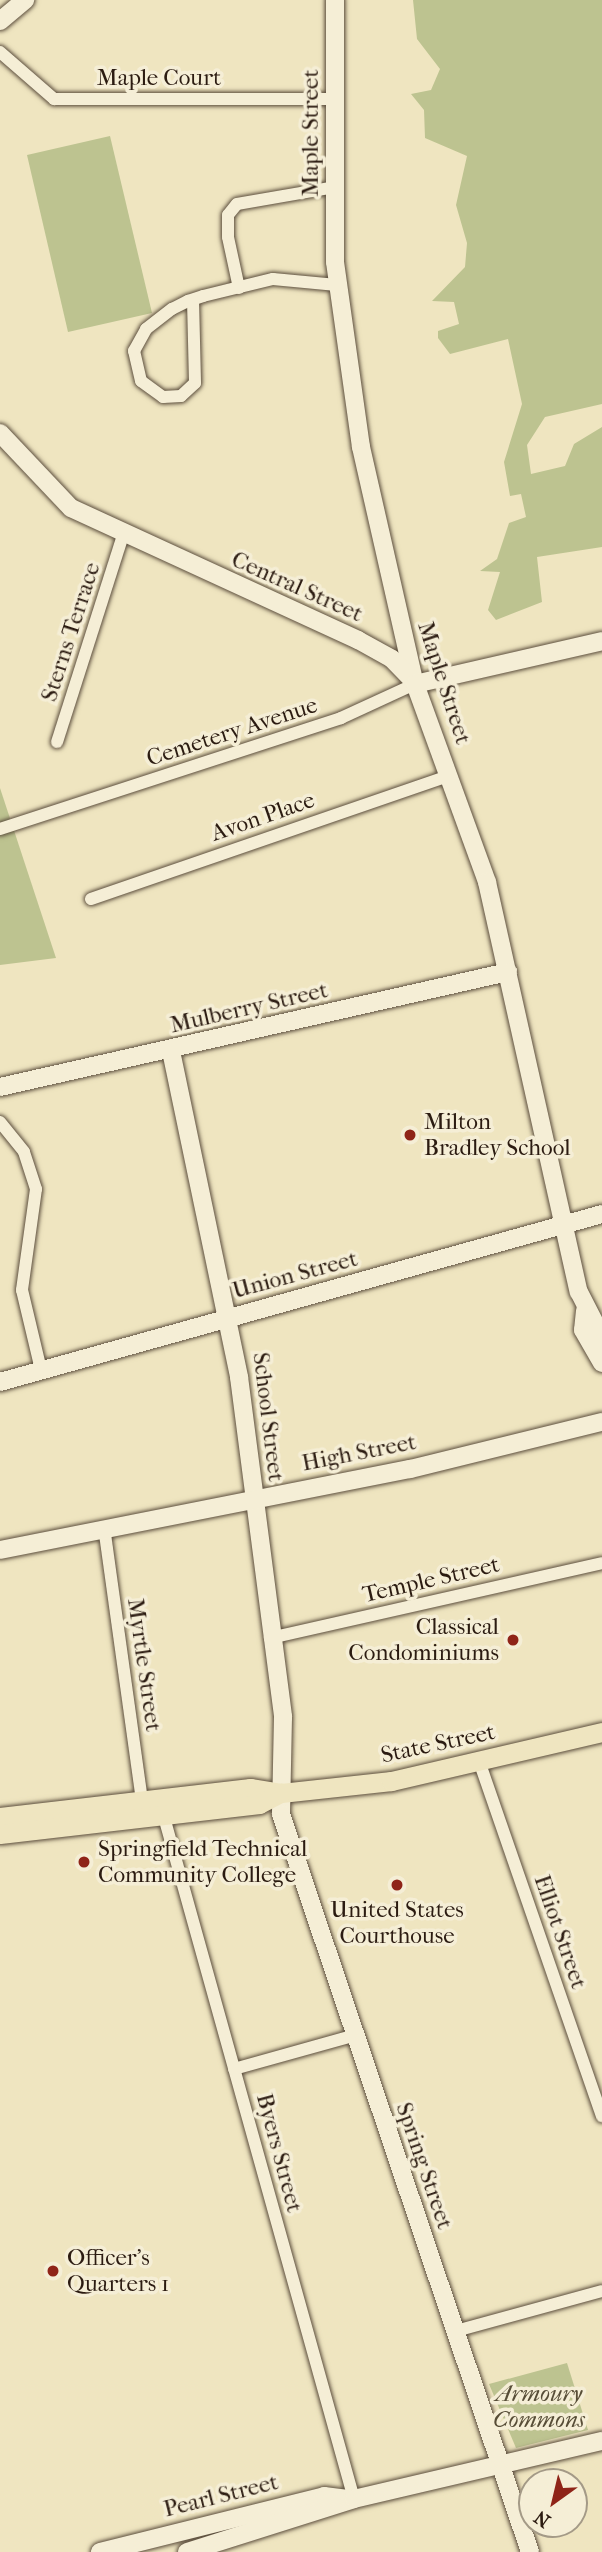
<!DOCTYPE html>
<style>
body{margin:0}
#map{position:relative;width:602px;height:2552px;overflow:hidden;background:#efe5c0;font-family:"IM FELL French Canon",serif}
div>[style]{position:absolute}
.green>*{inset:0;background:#bdc390}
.roads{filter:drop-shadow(0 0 2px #5c4e3d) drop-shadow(0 0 2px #5c4e3d)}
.street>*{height:12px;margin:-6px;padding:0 6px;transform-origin:6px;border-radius:6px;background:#f5eed6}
.secondary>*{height:18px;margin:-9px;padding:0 9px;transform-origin:9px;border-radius:9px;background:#f5eed6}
.primary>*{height:19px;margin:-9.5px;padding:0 9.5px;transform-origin:9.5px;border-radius:9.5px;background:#efe5c0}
.dots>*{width:19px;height:19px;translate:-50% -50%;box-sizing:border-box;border:4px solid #f5eed6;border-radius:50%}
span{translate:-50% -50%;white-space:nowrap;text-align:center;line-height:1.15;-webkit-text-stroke:7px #f5eed6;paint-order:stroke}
.street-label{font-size:23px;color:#2b1b11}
.poi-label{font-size:23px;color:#2b1b11}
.left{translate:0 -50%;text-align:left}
.right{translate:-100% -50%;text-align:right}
.park-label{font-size:23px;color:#574d37;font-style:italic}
.north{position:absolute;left:518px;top:2468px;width:70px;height:70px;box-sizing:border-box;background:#f5eed6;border:2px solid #a49a87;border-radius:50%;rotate:214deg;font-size:19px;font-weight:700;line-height:28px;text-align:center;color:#2b1b11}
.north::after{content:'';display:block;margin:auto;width:24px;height:32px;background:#8f2418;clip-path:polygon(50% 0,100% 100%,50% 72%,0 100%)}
</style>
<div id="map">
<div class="green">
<i style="clip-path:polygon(413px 0,602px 0,602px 404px,545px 417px,527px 445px,531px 474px,565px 466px,574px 444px,602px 427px,602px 547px,537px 557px,542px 602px,496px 620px,488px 610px,500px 572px,480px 571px,497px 559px,509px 523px,526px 517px,521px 494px,510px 496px,504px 462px,522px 404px,508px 339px,450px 354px,438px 338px,438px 331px,459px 324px,454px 302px,432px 301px,465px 267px,467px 243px,456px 205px,467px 156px,425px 138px,424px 110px,411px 94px,431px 90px,440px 69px,417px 39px)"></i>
<i style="clip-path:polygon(110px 136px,152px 313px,68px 332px,27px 155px)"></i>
<i style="clip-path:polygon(0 788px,56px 958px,0 965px)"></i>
<i style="clip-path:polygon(567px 2363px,588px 2430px,516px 2448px,489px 2384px)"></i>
</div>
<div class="roads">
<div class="street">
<i style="left:0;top:52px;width:72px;rotate:41deg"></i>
<i style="left:54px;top:99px;width:281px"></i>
<i style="left:239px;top:288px;width:52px;rotate:-102.2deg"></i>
<i style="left:228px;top:237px;width:22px;rotate:-90deg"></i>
<i style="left:228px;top:215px;width:14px;rotate:-51deg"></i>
<i style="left:237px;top:204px;width:99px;rotate:-9.8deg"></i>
<i style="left:193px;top:300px;width:83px;rotate:88.6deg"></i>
<i style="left:195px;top:383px;width:19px;rotate:137deg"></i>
<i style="left:181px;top:396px;width:18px;rotate:177deg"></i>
<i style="left:163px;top:397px;width:27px;rotate:-144deg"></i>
<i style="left:141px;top:381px;width:31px;rotate:-103deg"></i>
<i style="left:134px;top:351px;width:25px;rotate:-61deg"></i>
<i style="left:146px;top:329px;width:33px;rotate:-38deg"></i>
<i style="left:172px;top:309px;width:18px;rotate:-27deg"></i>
<i style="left:188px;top:301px;width:16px;rotate:-18deg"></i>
<i style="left:203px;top:296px;width:72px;rotate:-13.7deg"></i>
<i style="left:273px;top:279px;width:64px;rotate:5.4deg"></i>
<i style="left:57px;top:742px;width:217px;rotate:-72.3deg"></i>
<i style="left:0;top:829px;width:359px;rotate:-18deg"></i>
<i style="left:341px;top:718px;width:81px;rotate:-24.7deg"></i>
<i style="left:91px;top:899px;width:379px;rotate:-19deg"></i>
<i style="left:0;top:1122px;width:38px;rotate:51deg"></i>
<i style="left:24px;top:1152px;width:39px;rotate:72deg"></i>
<i style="left:36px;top:1189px;width:102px;rotate:97.9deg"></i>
<i style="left:22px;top:1290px;width:82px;rotate:76.6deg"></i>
<i style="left:105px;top:1534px;width:271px;rotate:82.1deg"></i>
<i style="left:270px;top:1638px;width:340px;rotate:-12.7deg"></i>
<i style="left:479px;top:1761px;width:376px;rotate:70.9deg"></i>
<i style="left:164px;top:1817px;width:708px;rotate:74.43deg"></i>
<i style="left:234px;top:2069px;width:127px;rotate:-15.6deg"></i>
<i style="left:456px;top:2331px;width:151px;rotate:-15.3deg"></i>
</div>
<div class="secondary">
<i style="left:335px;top:0;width:262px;rotate:90deg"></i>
<i style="left:335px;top:262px;width:187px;rotate:82deg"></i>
<i style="left:361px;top:447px;width:243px;rotate:77.2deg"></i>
<i style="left:415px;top:684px;width:211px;rotate:70deg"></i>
<i style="left:487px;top:882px;width:420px;rotate:77.4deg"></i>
<i style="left:579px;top:1292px;width:51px;rotate:62.9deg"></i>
<i style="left:0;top:21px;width:33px;rotate:-40deg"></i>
<i style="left:0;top:433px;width:103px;rotate:46.6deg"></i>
<i style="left:71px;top:508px;width:316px;rotate:24.7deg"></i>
<i style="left:358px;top:640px;width:39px;rotate:29deg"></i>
<i style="left:392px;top:659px;width:30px;rotate:46deg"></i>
<i style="left:415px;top:684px;width:192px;rotate:-12.9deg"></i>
<i style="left:171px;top:1051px;width:333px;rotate:78.2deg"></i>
<i style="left:239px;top:1377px;width:343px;rotate:82.6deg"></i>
<i style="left:283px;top:1717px;width:97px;rotate:91.2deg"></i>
<i style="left:281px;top:1814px;width:779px;rotate:71.36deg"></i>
<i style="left:0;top:1087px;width:521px;rotate:-12.76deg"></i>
<i style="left:585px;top:1311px;width:19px;rotate:96deg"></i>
<i style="left:583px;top:1330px;width:38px;rotate:60deg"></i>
<i style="left:0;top:1382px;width:625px;rotate:-15.59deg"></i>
<i style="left:0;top:1550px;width:418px;rotate:-11.2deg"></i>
<i style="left:410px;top:1469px;width:198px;rotate:-13.8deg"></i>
<i style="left:100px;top:2552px;width:231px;rotate:-14deg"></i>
<i style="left:324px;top:2496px;width:26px;rotate:7deg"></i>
<i style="left:187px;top:2552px;width:175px;rotate:-17.6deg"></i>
<i style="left:354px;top:2499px;width:255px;rotate:-13.2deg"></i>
</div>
<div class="primary">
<i style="left:0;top:1817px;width:252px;rotate:-6.6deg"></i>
<i style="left:250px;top:1788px;width:31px;rotate:9deg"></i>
<i style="left:281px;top:1793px;width:111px;rotate:-6.2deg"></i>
<i style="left:391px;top:1781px;width:217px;rotate:-13.1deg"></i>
<i style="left:0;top:1834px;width:261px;rotate:-6.6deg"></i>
<i style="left:259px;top:1804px;width:25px;rotate:-27deg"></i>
</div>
</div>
<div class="dots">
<i style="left:410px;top:1135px;background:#8f2418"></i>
<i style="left:513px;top:1640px;background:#8f2418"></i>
<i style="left:84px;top:1862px;background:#8f2418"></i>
<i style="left:397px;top:1885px;background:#8f2418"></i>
<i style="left:53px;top:2271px;background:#8f2418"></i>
</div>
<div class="street-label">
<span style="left:159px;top:78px">Maple Court</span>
<span style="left:311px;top:133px;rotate:-90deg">Maple Street</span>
<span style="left:297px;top:587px;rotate:24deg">Central Street</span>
<span style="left:71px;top:632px;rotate:-72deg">Sterns Terrace</span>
<span style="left:444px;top:683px;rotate:72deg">Maple Street</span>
<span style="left:232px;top:732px;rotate:-18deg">Cemetery Avenue</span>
<span style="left:263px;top:817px;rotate:-19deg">Avon Place</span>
<span style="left:249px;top:1008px;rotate:-13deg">Mulberry Street</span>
<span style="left:295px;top:1275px;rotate:-15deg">Union Street</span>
<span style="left:268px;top:1417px;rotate:83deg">School Street</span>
<span style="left:359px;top:1453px;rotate:-11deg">High Street</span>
<span style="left:431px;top:1580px;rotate:-13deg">Temple Street</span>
<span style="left:144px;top:1665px;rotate:82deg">Myrtle Street</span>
<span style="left:438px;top:1744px;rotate:-12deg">State Street</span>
<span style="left:560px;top:1932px;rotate:71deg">Elliot Street</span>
<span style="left:279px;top:2153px;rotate:75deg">Byers Street</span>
<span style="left:424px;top:2166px;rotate:71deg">Spring Street</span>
<span style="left:221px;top:2496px;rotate:-14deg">Pearl Street</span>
</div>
<div class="poi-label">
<span class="left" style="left:424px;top:1135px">Milton<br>Bradley School</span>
<span class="right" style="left:499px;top:1640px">Classical<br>Condominiums</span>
<span class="left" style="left:98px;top:1862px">Springfield Technical<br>Community College</span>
<span style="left:397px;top:1923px">United States<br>Courthouse</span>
<span class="left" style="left:67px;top:2271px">Officer's<br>Quarters 1</span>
</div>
<div class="park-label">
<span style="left:539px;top:2407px">Armoury<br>Commons</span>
</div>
<div class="north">N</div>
</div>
